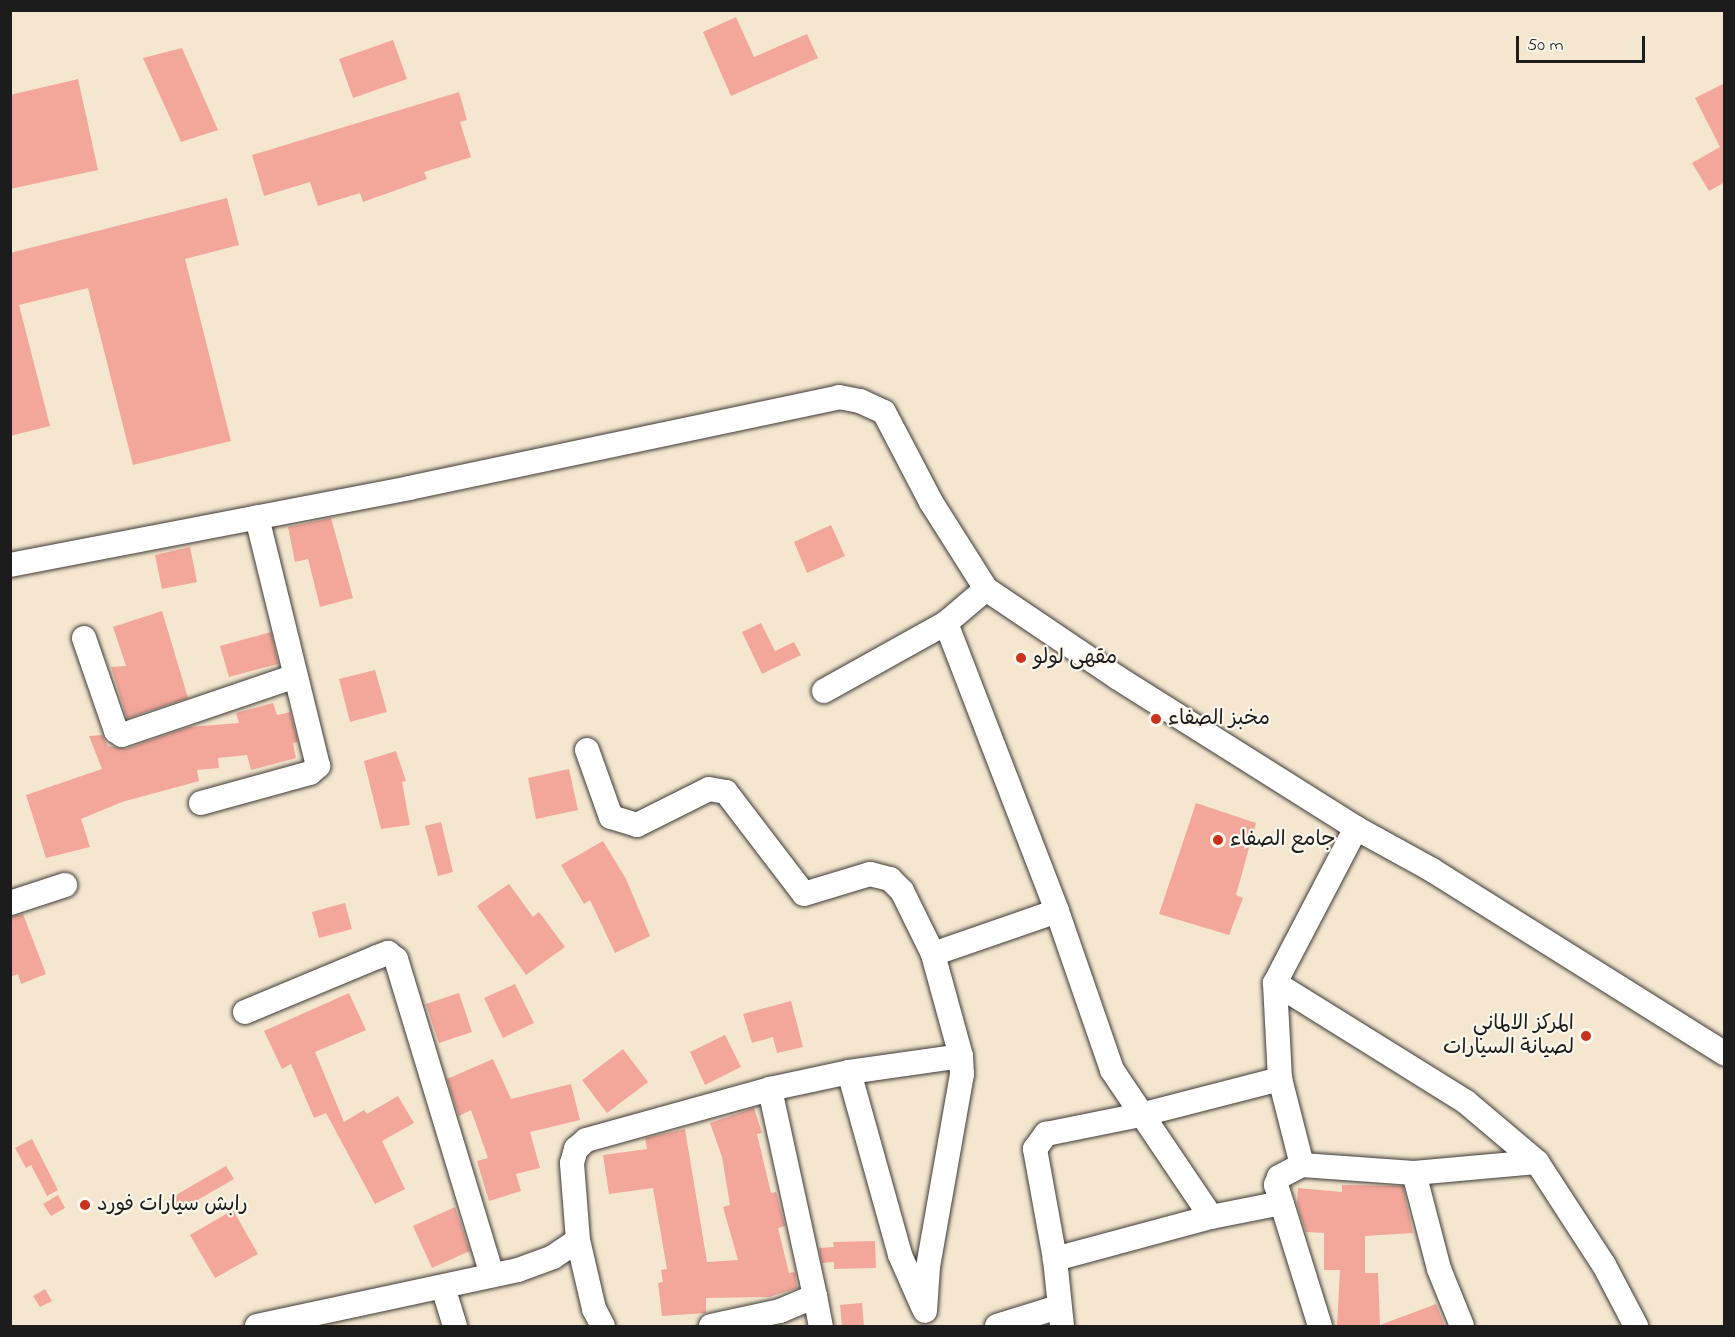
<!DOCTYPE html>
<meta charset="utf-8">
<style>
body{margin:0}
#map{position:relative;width:1735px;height:1337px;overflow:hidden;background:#f5e7cf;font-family:"Indie Flower","Playpen Sans Arabic",sans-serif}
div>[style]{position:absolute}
.building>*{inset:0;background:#f2a79a}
.roads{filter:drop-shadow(0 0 2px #3d3a37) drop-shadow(0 0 2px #3d3a37)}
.minor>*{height:24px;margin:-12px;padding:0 12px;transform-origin:12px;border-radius:12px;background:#fff}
.dots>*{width:16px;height:16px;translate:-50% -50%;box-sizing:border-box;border:3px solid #fbf7ec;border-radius:50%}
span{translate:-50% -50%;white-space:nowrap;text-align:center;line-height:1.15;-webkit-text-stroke:4.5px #fbf7ec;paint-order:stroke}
.poi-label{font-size:21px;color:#1c1c1c}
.left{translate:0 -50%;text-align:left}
.right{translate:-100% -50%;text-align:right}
.frame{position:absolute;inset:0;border:12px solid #1c1c1c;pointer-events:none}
.scale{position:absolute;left:1516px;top:36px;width:129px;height:27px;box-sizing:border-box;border:3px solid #1c1c1c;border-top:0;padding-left:8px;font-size:18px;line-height:21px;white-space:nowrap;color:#1c1c1c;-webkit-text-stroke:4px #fbf7ec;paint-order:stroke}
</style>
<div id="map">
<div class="building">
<i style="clip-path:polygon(736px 17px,754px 57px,807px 34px,818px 58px,731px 96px,703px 32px)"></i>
<i style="clip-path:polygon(393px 40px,407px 79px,353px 98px,339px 59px)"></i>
<i style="clip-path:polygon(182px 48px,218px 130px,181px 142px,143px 58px)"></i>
<i style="clip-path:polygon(78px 79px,98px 170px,10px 189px,10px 95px)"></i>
<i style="clip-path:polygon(1725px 83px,1725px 182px,1709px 191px,1692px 163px,1720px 147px,1695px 98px)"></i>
<i style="clip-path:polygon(459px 92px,467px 120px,460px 122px,471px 157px,424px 172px,427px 179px,363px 202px,360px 193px,318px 206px,310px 182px,264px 196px,252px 155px)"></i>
<i style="clip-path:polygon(227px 198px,239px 245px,185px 259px,231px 441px,133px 465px,88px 288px,19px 305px,50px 426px,10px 436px,10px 253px)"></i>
<i style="clip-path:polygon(331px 518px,353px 598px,320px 607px,308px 559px,295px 562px,288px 527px)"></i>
<i style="clip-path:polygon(831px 525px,845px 556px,807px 573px,794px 542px)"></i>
<i style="clip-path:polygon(190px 547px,197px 582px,162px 589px,155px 555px)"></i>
<i style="clip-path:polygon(162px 611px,188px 698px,127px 718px,111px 667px,126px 666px,113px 627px)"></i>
<i style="clip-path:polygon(761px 623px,775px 651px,794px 642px,801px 655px,762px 674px,742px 632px)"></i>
<i style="clip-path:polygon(271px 632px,278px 664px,229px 677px,220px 646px)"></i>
<i style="clip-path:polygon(375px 670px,387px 712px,350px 722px,339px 679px)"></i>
<i style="clip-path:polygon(273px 703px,277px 715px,290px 712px,298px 742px,293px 743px,296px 758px,251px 770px,247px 755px,218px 758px,219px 768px,197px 770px,199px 781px,122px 802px,81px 819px,90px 847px,46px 858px,26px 795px,102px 769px,89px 736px,102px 735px,108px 746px,126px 749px,189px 727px,239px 723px,236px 713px)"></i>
<i style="clip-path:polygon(396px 751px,406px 781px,402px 782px,410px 825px,381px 829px,364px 761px)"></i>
<i style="clip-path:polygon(569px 769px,578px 810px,536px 819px,528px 778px)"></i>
<i style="clip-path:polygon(1196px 803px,1256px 823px,1236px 895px,1243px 898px,1229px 935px,1159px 914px)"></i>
<i style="clip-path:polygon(441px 822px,453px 872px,438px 876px,425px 826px)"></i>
<i style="clip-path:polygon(603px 841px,626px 879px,650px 936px,615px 953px,590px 900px,584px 904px,561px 865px)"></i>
<i style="clip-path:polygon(509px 884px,533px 917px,539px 912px,565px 947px,526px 975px,477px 906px)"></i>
<i style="clip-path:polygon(345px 903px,352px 929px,319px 938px,312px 912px)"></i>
<i style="clip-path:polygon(23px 914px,46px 974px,21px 984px,18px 974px,10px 977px,10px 917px)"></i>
<i style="clip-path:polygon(515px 984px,534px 1023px,503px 1038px,484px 998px)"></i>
<i style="clip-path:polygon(349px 993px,366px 1030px,315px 1052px,344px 1122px,364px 1110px,367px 1114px,398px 1096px,414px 1123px,382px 1141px,405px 1189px,375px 1204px,326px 1113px,314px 1118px,291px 1064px,282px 1069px,264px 1031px)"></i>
<i style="clip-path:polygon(459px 993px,472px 1032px,439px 1043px,426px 1004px)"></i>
<i style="clip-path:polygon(791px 1001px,803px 1047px,777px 1053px,773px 1037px,752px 1043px,743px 1014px)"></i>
<i style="clip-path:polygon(725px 1035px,741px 1067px,705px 1085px,690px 1052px)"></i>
<i style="clip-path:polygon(623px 1049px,648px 1082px,607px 1113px,582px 1080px)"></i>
<i style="clip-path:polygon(493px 1059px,511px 1099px,571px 1084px,580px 1120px,530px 1132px,540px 1168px,516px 1174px,521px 1191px,489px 1201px,477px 1161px,488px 1158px,471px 1110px,459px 1116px,447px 1079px)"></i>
<i style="clip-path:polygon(754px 1108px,762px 1133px,757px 1134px,771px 1193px,776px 1192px,785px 1226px,778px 1228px,789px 1273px,795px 1272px,797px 1288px,769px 1297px,706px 1298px,706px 1313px,662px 1316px,658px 1283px,663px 1282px,661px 1270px,667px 1269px,653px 1188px,609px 1194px,603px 1155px,647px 1149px,645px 1138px,685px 1129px,707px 1262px,738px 1260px,723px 1207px,730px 1205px,722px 1157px,710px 1123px)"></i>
<i style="clip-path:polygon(32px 1139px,58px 1190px,47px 1196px,31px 1165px,26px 1168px,15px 1148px)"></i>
<i style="clip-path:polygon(226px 1166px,234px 1179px,177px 1212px,169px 1199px)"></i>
<i style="clip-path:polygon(1342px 1185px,1403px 1186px,1413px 1233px,1365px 1236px,1365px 1273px,1378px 1273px,1380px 1325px,1436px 1304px,1445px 1326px,1337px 1326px,1340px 1270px,1324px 1270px,1324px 1233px,1306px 1232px,1297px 1204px,1298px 1188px,1342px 1192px)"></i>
<i style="clip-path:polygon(58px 1195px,65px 1208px,51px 1216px,43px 1204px)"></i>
<i style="clip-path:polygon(455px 1207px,470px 1251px,432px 1268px,413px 1226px)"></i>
<i style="clip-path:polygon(233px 1210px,258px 1254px,215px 1278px,190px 1235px)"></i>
<i style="clip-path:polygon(875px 1241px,876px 1268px,834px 1269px,834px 1262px,822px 1263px,819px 1248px,834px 1247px,833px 1242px)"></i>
<i style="clip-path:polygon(45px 1289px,52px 1301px,40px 1307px,33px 1296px)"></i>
<i style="clip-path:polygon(862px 1303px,864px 1326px,842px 1326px,840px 1305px)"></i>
</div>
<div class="roads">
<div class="minor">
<i style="left:10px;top:565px;width:406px;rotate:-10.9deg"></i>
<i style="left:409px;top:488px;width:440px;rotate:-11.9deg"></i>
<i style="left:839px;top:397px;width:21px;rotate:11deg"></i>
<i style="left:860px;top:401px;width:26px;rotate:25deg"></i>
<i style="left:884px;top:412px;width:102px;rotate:62.4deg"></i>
<i style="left:931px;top:502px;width:103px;rotate:57.7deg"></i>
<i style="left:986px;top:589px;width:159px;rotate:34deg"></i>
<i style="left:1118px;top:678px;width:281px;rotate:32.2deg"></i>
<i style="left:1356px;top:828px;width:87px;rotate:28.9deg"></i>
<i style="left:1432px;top:870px;width:345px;rotate:32.1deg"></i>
<i style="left:986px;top:589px;width:52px;rotate:139.6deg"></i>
<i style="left:946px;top:623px;width:309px;rotate:68.9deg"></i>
<i style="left:1057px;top:911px;width:168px;rotate:70.9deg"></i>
<i style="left:1112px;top:1070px;width:177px;rotate:56deg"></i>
<i style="left:1211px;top:1217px;width:162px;rotate:164.9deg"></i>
<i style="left:84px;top:638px;width:98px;rotate:71deg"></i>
<i style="left:116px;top:731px;width:7px;rotate:34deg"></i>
<i style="left:122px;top:735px;width:183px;rotate:-18.8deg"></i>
<i style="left:824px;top:691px;width:140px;rotate:-29.1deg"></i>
<i style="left:587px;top:750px;width:71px;rotate:70.3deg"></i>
<i style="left:611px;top:817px;width:27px;rotate:17deg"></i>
<i style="left:637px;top:825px;width:80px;rotate:-26.6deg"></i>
<i style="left:709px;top:789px;width:17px;rotate:10deg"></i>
<i style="left:726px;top:792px;width:128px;rotate:52.6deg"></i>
<i style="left:804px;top:894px;width:69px;rotate:-16.9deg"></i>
<i style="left:870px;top:874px;width:21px;rotate:14deg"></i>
<i style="left:890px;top:879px;width:17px;rotate:45deg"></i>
<i style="left:902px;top:891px;width:70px;rotate:63.8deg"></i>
<i style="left:201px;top:803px;width:113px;rotate:-15.4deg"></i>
<i style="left:310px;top:773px;width:11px;rotate:-41deg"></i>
<i style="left:318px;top:766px;width:256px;rotate:-103.8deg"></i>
<i style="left:10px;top:903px;width:58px;rotate:-18.1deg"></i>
<i style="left:1275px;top:983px;width:225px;rotate:31.9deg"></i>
<i style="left:1466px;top:1102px;width:93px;rotate:40.2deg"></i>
<i style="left:245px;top:1012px;width:143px;rotate:-22.6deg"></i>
<i style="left:377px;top:957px;width:12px;rotate:-20deg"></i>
<i style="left:388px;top:953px;width:10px;rotate:37deg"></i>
<i style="left:396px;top:959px;width:330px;rotate:73.1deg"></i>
<i style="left:961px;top:1056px;width:106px;rotate:-105.4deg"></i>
<i style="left:933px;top:954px;width:131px;rotate:-19.1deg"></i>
<i style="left:849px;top:1072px;width:190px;rotate:74.4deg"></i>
<i style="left:900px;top:1255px;width:57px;rotate:66.1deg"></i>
<i style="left:1302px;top:1165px;width:112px;rotate:4.1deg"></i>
<i style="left:1414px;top:1173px;width:123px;rotate:-5.1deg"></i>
<i style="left:1537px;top:1162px;width:123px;rotate:57deg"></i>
<i style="left:1604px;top:1265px;width:69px;rotate:62.3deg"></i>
<i style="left:1414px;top:1173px;width:99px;rotate:75.4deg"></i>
<i style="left:1439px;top:1269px;width:61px;rotate:68deg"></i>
<i style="left:1211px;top:1217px;width:72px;rotate:-11.2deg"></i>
<i style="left:578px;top:1240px;width:71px;rotate:76.9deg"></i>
<i style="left:594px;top:1309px;width:19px;rotate:62deg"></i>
<i style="left:443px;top:1287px;width:41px;rotate:72.9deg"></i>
<i style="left:815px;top:1296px;width:31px;rotate:79deg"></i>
<i style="left:257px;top:1326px;width:267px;rotate:-12.1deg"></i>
<i style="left:518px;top:1270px;width:37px;rotate:-20deg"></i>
<i style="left:553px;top:1257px;width:30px;rotate:-34deg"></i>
<i style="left:578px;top:1240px;width:77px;rotate:-94.5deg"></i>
<i style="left:572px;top:1163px;width:15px;rotate:-74deg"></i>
<i style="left:576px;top:1149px;width:13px;rotate:-42deg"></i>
<i style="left:586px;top:1140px;width:191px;rotate:-15.5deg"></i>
<i style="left:770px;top:1089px;width:81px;rotate:-12.1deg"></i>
<i style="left:849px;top:1072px;width:113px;rotate:-8.1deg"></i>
<i style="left:961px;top:1056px;width:18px;rotate:87deg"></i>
<i style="left:962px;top:1074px;width:196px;rotate:100deg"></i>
<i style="left:928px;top:1267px;width:44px;rotate:93.9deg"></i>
<i style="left:711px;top:1326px;width:71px;rotate:-12.3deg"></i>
<i style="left:780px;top:1311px;width:38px;rotate:-23deg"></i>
<i style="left:815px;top:1296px;width:212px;rotate:-102.3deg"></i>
<i style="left:997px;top:1326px;width:64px;rotate:-17.3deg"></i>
<i style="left:1062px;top:1326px;width:67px;rotate:-96deg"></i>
<i style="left:1055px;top:1259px;width:112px;rotate:-100.3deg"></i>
<i style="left:1035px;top:1149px;width:19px;rotate:-54deg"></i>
<i style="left:1046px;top:1134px;width:96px;rotate:-11.4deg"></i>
<i style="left:1140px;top:1115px;width:145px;rotate:-14.4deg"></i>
<i style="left:1320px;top:1326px;width:148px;rotate:-107.3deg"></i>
<i style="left:1276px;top:1185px;width:9px;rotate:-69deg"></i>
<i style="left:1279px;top:1177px;width:26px;rotate:-28deg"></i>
<i style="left:1302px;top:1165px;width:89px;rotate:-104.3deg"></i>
<i style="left:1280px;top:1079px;width:96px;rotate:-93deg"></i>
<i style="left:1275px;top:983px;width:175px;rotate:-62.4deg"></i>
</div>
</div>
<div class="dots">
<i style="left:1021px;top:658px;background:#c8321e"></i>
<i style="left:1156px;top:719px;background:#c8321e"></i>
<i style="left:1218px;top:840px;background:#c8321e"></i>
<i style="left:1586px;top:1036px;background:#c8321e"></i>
<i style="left:85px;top:1205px;background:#c8321e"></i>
</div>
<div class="poi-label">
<span class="left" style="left:1033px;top:658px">مقهى لولو</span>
<span class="left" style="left:1168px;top:719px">مخبز الصفاء</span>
<span class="left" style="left:1230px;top:840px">جامع الصفاء</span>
<span class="right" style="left:1574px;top:1036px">المركز الالماني<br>لصيانة السيارات</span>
<span class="left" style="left:97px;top:1205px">رابش سيارات فورد</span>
</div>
<div class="frame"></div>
<div class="scale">50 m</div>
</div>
